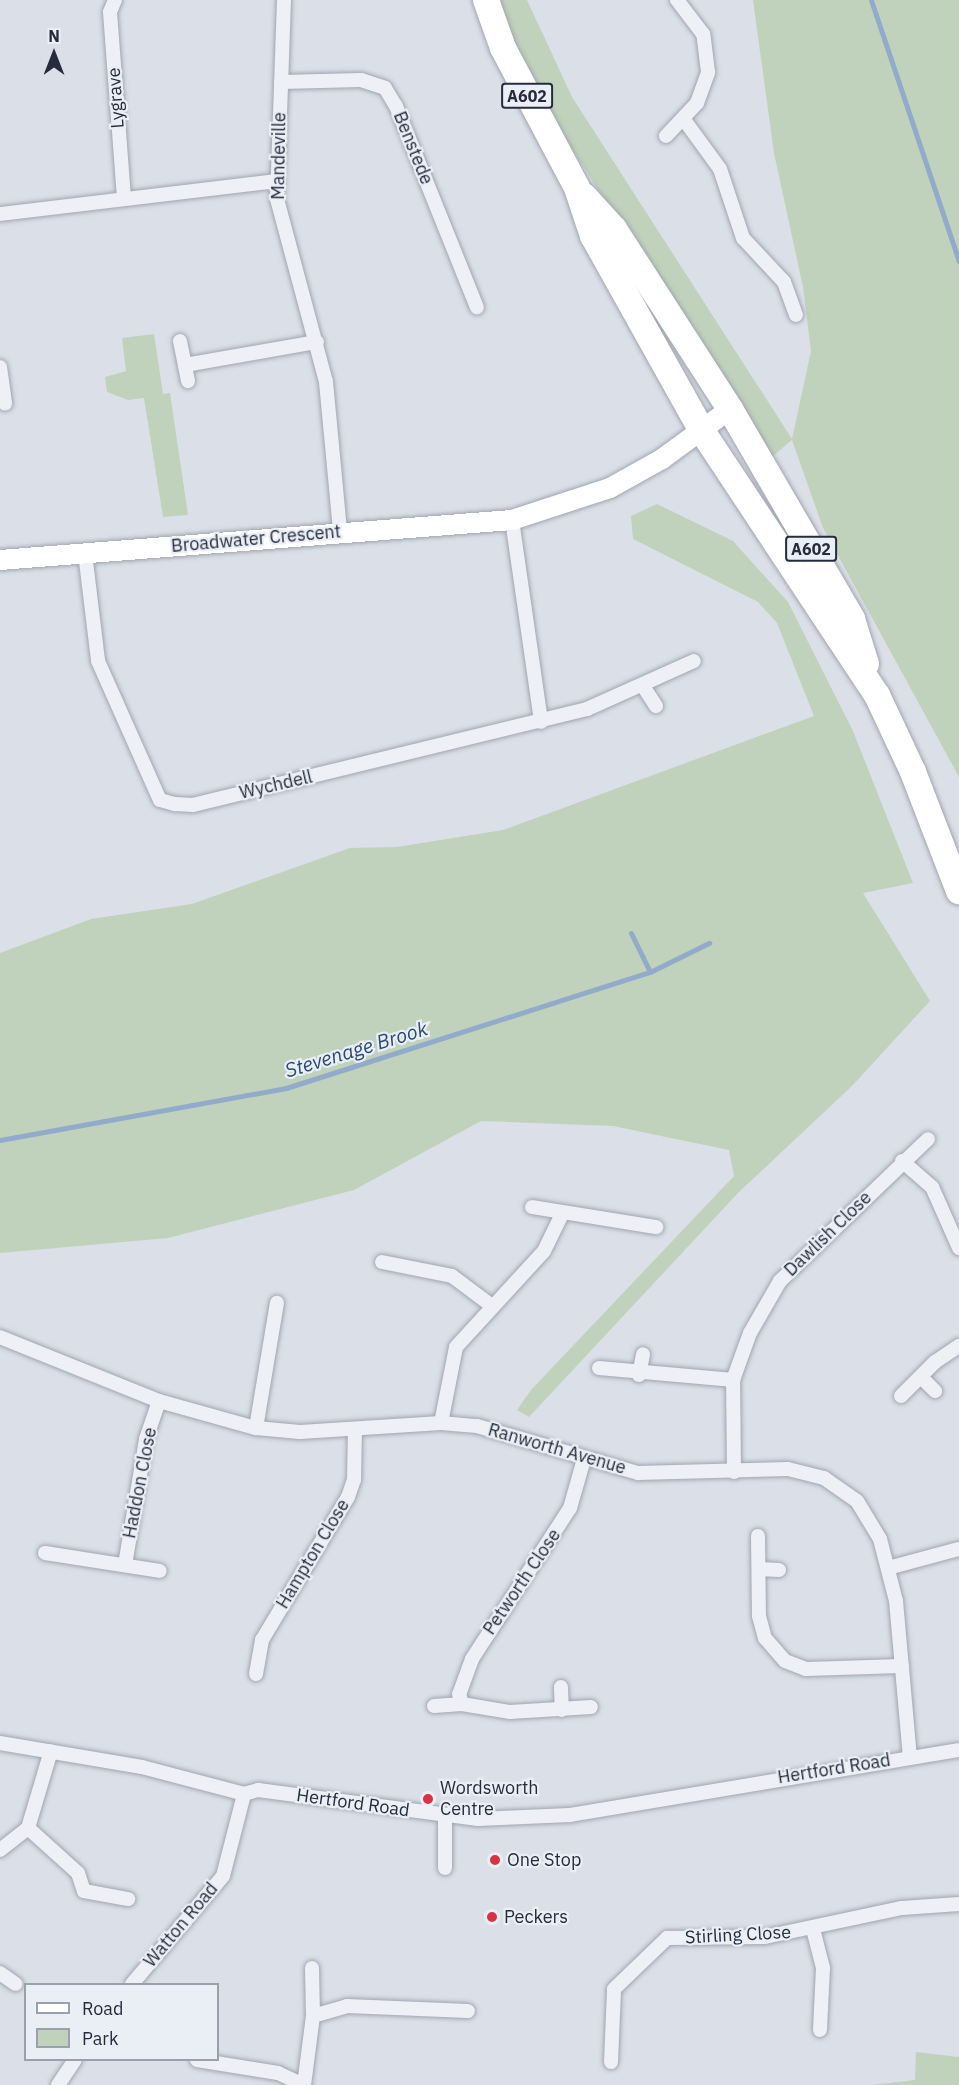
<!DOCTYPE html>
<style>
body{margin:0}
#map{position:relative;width:959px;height:2085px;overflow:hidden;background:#dbdfe7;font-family:"IBM Plex Sans",sans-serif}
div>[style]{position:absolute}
.green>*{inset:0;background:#c0d2bb}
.stream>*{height:5px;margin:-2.5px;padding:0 2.5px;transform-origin:2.5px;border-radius:2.5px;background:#92abcb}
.roads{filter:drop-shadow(0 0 2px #a0a6b1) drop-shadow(0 0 2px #a0a6b1)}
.street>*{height:14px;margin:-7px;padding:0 7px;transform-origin:7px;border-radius:7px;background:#eef0f5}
.secondary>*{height:20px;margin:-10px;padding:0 10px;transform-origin:10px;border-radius:10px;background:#fff}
.highway>*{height:26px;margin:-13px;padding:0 13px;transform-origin:13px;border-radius:13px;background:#fff}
.dots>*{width:16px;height:16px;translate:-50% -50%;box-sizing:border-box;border:3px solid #eaeef5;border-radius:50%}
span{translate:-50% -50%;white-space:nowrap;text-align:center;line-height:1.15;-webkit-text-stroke:4.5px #eaeef5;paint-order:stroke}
.shield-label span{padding:2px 4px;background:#eaeef5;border:2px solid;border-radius:4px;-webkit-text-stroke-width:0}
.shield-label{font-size:16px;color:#242c3e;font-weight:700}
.street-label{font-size:18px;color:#242c3e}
.poi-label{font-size:18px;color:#242c3e}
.left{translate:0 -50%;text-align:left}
.water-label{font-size:20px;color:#2a4976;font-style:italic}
.legend{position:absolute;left:24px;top:1983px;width:195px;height:78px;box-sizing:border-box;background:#eaeef5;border:2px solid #9ba0ac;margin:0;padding:8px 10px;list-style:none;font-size:18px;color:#242c3e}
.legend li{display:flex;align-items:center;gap:12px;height:30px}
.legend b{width:30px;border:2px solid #9ba0ac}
.north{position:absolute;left:24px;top:24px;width:60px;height:60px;-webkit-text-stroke:4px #eaeef5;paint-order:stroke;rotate:0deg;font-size:16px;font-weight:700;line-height:24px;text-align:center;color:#242c3e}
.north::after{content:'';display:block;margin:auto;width:21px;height:27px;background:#242c3e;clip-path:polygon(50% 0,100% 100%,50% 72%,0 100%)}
</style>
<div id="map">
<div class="green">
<i style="clip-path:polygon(496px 0,527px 0,572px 97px,792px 439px,811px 351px,803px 287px,774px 153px,753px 0,959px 0,959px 777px,823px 528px,792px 440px,768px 460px,541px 99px)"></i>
<i style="clip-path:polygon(154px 334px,163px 394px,170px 393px,188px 515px,163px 517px,144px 398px,128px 400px,107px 392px,105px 377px,126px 371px,122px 338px)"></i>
<i style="clip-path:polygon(657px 504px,733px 541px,788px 602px,853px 731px,913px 883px,863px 893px,930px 1001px,852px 1086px,738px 1193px,529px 1417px,517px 1410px,531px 1390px,734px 1176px,729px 1150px,613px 1126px,481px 1121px,354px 1190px,168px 1238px,0 1253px,0 953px,91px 919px,192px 904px,350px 848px,397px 847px,503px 830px,814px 716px,777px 623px,758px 602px,633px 539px,631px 516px)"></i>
<i style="clip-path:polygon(916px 2052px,959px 2057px,959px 2085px,871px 2085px,915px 2080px)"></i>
</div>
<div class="stream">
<i style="left:871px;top:0;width:275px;rotate:71.4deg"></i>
<i style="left:631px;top:933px;width:43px;rotate:64deg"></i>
<i style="left:0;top:1140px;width:291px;rotate:-10.3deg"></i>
<i style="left:286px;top:1088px;width:382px;rotate:-17.7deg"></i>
<i style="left:650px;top:972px;width:66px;rotate:-26.2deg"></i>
</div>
<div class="roads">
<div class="street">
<i style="left:115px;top:0;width:13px;rotate:113deg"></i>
<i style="left:110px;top:12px;width:187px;rotate:85.7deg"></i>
<i style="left:284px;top:0;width:199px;rotate:92deg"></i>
<i style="left:277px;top:199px;width:189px;rotate:75deg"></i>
<i style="left:326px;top:382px;width:150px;rotate:84.6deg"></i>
<i style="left:281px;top:82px;width:80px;rotate:-1.4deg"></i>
<i style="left:361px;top:80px;width:25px;rotate:18deg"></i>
<i style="left:385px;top:88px;width:21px;rotate:59deg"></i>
<i style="left:396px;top:106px;width:217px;rotate:68.1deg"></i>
<i style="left:685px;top:121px;width:59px;rotate:53.9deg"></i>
<i style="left:720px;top:169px;width:73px;rotate:71.6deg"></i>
<i style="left:743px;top:238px;width:60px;rotate:47deg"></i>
<i style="left:784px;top:282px;width:35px;rotate:70deg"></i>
<i style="left:666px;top:136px;width:45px;rotate:-46.8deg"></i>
<i style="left:697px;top:103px;width:33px;rotate:-70deg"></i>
<i style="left:708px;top:72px;width:38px;rotate:-97deg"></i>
<i style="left:703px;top:34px;width:43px;rotate:-127.4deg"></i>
<i style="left:0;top:214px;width:278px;rotate:-6.8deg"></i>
<i style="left:180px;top:341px;width:41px;rotate:78.7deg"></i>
<i style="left:185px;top:365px;width:134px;rotate:-9.9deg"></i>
<i style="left:0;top:367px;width:37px;rotate:82deg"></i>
<i style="left:512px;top:520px;width:204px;rotate:81.8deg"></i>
<i style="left:85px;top:553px;width:109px;rotate:83.1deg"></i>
<i style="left:98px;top:661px;width:152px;rotate:66deg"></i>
<i style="left:160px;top:800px;width:16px;rotate:15deg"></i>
<i style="left:175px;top:804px;width:18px;rotate:3deg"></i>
<i style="left:193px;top:805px;width:406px;rotate:-13.7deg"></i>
<i style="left:587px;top:709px;width:117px;rotate:-24.2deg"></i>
<i style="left:643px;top:686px;width:24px;rotate:57deg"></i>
<i style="left:902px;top:1161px;width:40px;rotate:41deg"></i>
<i style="left:932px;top:1187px;width:67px;rotate:66.1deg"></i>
<i style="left:532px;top:1207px;width:126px;rotate:9.2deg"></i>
<i style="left:382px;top:1262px;width:71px;rotate:11.3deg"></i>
<i style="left:452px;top:1276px;width:50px;rotate:36.9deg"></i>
<i style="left:0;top:1337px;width:171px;rotate:21.9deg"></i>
<i style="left:159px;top:1401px;width:101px;rotate:15.6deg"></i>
<i style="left:256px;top:1428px;width:44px;rotate:5.2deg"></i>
<i style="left:300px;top:1432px;width:141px;rotate:-3.7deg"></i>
<i style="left:441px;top:1423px;width:36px;rotate:5deg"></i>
<i style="left:477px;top:1426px;width:168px;rotate:16.3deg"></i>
<i style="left:638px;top:1473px;width:150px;rotate:-1.5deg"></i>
<i style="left:788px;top:1469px;width:37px;rotate:14deg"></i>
<i style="left:824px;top:1478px;width:40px;rotate:34.9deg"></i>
<i style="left:857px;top:1501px;width:44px;rotate:58.8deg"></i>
<i style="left:880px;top:1539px;width:64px;rotate:75.5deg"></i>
<i style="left:896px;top:1601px;width:157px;rotate:84.9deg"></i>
<i style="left:599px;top:1368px;width:135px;rotate:5.1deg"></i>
<i style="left:639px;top:1375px;width:21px;rotate:-79deg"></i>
<i style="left:921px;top:1377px;width:20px;rotate:45deg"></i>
<i style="left:901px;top:1396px;width:48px;rotate:-45deg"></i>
<i style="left:935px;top:1362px;width:29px;rotate:-34deg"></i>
<i style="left:441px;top:1423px;width:77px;rotate:-78.8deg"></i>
<i style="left:456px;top:1347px;width:130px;rotate:-47.5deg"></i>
<i style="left:544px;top:1251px;width:43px;rotate:-64deg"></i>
<i style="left:256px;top:1428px;width:127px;rotate:-80.5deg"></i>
<i style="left:584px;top:1459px;width:51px;rotate:105.9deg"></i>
<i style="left:570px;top:1508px;width:180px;rotate:123deg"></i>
<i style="left:472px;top:1659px;width:37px;rotate:110deg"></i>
<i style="left:459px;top:1694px;width:10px;rotate:73deg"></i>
<i style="left:462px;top:1704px;width:49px;rotate:9.5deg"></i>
<i style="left:510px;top:1712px;width:81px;rotate:-3.5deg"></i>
<i style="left:734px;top:1472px;width:92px;rotate:-90.6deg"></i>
<i style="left:733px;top:1380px;width:50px;rotate:-70.1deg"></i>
<i style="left:750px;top:1333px;width:60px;rotate:-60deg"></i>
<i style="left:780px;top:1281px;width:205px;rotate:-43.8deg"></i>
<i style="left:758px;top:1536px;width:80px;rotate:89.3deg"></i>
<i style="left:759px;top:1616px;width:23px;rotate:75deg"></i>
<i style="left:765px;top:1638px;width:30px;rotate:49deg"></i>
<i style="left:785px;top:1661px;width:22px;rotate:21deg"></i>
<i style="left:806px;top:1669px;width:96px;rotate:-1.8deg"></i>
<i style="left:45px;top:1553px;width:116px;rotate:8.9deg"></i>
<i style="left:125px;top:1565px;width:128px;rotate:-80.5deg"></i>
<i style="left:146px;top:1439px;width:40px;rotate:-71.1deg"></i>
<i style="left:888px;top:1568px;width:73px;rotate:-15deg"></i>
<i style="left:759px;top:1569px;width:20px;rotate:3deg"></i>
<i style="left:256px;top:1674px;width:35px;rotate:-80deg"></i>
<i style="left:262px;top:1640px;width:167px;rotate:-59deg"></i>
<i style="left:348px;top:1497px;width:18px;rotate:-71deg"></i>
<i style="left:354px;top:1480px;width:50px;rotate:-88.9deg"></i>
<i style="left:561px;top:1687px;width:23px;rotate:88deg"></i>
<i style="left:434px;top:1706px;width:28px;rotate:-4deg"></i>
<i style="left:0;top:1743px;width:144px;rotate:9.6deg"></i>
<i style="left:142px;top:1767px;width:106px;rotate:14.8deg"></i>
<i style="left:244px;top:1794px;width:15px;rotate:-16deg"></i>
<i style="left:258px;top:1790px;width:222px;rotate:7.5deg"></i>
<i style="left:478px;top:1819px;width:92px;rotate:-2.5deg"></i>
<i style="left:570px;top:1815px;width:394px;rotate:-9.5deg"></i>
<i style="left:28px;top:1828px;width:67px;rotate:42deg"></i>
<i style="left:78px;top:1873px;width:19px;rotate:72deg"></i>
<i style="left:84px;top:1891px;width:45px;rotate:10.3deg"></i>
<i style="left:0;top:1850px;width:36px;rotate:-38deg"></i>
<i style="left:28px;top:1828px;width:80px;rotate:-73.4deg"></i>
<i style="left:445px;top:1868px;width:52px;rotate:-90deg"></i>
<i style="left:813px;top:1929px;width:40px;rotate:75.6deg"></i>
<i style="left:823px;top:1968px;width:62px;rotate:92.8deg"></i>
<i style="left:0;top:1973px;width:19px;rotate:35deg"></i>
<i style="left:132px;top:1984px;width:141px;rotate:-49.9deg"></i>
<i style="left:223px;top:1876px;width:85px;rotate:-75.6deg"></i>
<i style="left:313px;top:2016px;width:35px;rotate:-16deg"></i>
<i style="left:347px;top:2006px;width:121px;rotate:2.4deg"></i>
<i style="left:197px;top:2060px;width:82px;rotate:9.1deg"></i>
<i style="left:278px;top:2073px;width:29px;rotate:25deg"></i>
<i style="left:611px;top:2062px;width:73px;rotate:-87.6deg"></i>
<i style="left:614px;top:1989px;width:74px;rotate:-43.9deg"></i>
<i style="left:667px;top:1938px;width:98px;rotate:-0.6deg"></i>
<i style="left:765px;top:1937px;width:140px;rotate:-12deg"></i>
<i style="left:902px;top:1908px;width:57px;rotate:-4deg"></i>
<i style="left:58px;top:2085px;width:30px;rotate:-56deg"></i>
<i style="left:304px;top:2085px;width:70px;rotate:-82.6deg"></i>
<i style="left:313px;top:2016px;width:48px;rotate:-91.2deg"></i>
</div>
<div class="secondary">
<i style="left:0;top:560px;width:514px;rotate:-4.47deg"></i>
<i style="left:512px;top:520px;width:103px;rotate:-18.1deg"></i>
<i style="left:610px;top:488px;width:60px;rotate:-29.1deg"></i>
<i style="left:662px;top:459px;width:84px;rotate:-36.3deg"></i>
</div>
<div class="highway">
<i style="left:486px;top:0;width:51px;rotate:70.5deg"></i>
<i style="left:503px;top:48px;width:158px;rotate:62.1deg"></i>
<i style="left:577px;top:188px;width:51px;rotate:71.6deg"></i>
<i style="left:593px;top:236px;width:223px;rotate:60.8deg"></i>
<i style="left:702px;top:431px;width:317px;rotate:56.5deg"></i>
<i style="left:877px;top:695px;width:85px;rotate:64.9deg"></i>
<i style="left:913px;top:772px;width:128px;rotate:68.9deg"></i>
<i style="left:584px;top:196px;width:45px;rotate:47.7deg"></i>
<i style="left:614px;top:229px;width:214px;rotate:57.2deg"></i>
<i style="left:730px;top:409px;width:243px;rotate:59.8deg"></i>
<i style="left:852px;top:619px;width:47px;rotate:72.7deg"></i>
</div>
</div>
<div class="dots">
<i style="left:428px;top:1799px;background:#da3243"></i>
<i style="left:495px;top:1860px;background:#da3243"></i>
<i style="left:492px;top:1917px;background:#da3243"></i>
</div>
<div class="shield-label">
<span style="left:527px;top:96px">A602</span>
<span style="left:811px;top:549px">A602</span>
</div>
<div class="street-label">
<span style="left:116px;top:98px;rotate:-94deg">Lygrave</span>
<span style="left:413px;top:148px;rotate:68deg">Benstede</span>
<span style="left:279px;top:156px;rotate:-89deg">Mandeville</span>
<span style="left:256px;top:539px;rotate:-5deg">Broadwater Crescent</span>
<span style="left:276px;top:785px;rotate:-13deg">Wychdell</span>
<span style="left:828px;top:1234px;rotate:-44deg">Dawlish Close</span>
<span style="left:557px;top:1449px;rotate:16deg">Ranworth Avenue</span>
<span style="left:140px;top:1483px;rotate:-79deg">Haddon Close</span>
<span style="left:313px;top:1554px;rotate:-59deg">Hampton Close</span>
<span style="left:522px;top:1582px;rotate:-56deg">Petworth Close</span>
<span style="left:834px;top:1769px;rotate:-9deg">Hertford Road</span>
<span style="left:353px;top:1803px;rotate:8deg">Hertford Road</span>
<span style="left:181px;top:1925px;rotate:-50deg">Watton Road</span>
<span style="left:738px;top:1935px;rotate:-3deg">Stirling Close</span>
</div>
<div class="poi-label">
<span class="left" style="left:440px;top:1799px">Wordsworth<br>Centre</span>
<span class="left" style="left:507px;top:1860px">One Stop</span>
<span class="left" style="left:504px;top:1917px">Peckers</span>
</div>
<div class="water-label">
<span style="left:356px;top:1049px;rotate:-17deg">Stevenage Brook</span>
</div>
<ul class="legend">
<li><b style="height:8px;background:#fff"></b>Road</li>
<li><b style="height:16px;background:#c0d2bb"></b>Park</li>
</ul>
<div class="north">N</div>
</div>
